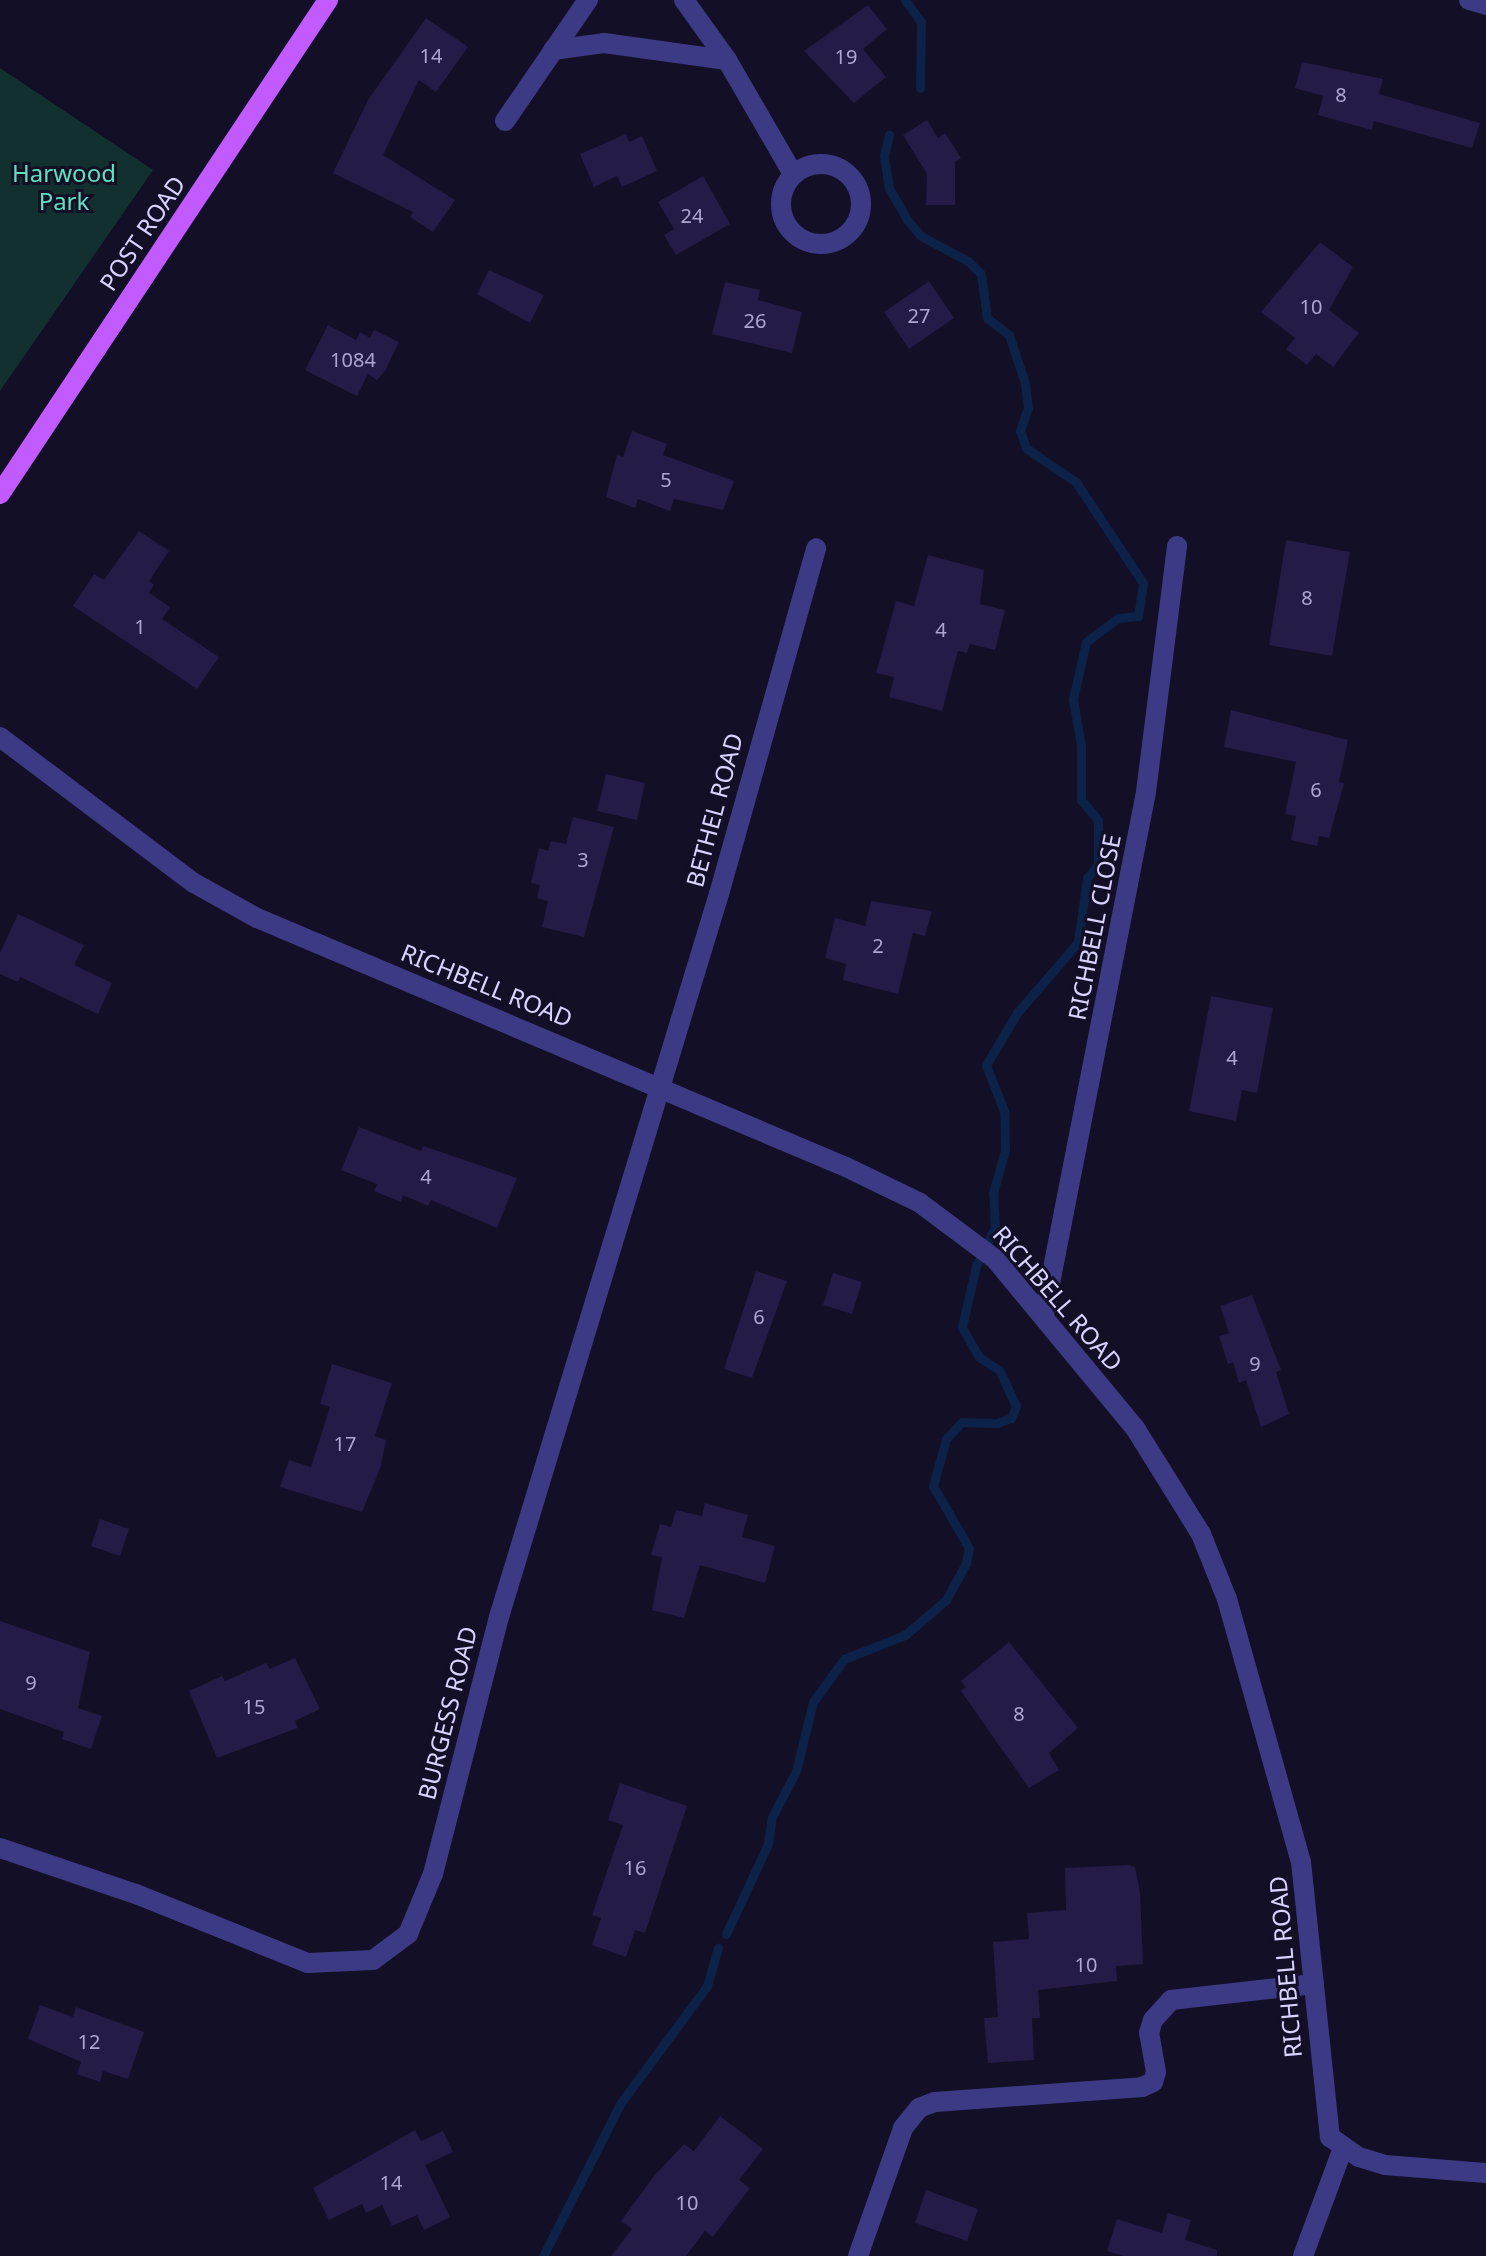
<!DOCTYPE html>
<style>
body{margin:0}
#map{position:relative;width:1486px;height:2256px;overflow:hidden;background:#130f26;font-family:"Noto Sans",sans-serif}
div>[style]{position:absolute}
.green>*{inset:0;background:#12302f}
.stream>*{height:9px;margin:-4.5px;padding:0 4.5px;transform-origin:4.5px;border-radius:4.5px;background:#0c2248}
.building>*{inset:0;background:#241b47}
.minor>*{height:20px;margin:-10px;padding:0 10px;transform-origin:10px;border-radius:10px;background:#3d3a85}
.minor>.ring{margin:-10px;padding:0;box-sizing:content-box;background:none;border:20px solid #3d3a85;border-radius:50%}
.major>*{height:20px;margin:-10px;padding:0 10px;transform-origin:10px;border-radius:10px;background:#c25bff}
span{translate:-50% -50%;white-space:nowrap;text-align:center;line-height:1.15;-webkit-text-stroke:6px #130f26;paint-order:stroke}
.number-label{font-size:20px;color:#aca6d1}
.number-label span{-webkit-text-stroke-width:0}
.park-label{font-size:24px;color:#5fe0c0}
.street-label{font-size:24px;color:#d9d4ff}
</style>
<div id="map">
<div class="green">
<i style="clip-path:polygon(0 68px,153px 170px,0 391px)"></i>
</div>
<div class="stream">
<i style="left:905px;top:0;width:27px;rotate:54deg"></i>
<i style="left:921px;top:22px;width:66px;rotate:90.9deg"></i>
<i style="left:726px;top:1934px;width:99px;rotate:-65deg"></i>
<i style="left:768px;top:1844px;width:27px;rotate:-82deg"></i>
<i style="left:772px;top:1817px;width:52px;rotate:-62.4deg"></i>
<i style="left:796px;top:1771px;width:71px;rotate:-76.2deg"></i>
<i style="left:813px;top:1702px;width:53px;rotate:-54.2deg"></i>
<i style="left:844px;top:1659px;width:66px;rotate:-21.5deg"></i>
<i style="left:905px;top:1635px;width:54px;rotate:-40.5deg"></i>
<i style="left:946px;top:1600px;width:42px;rotate:-61.6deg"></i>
<i style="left:966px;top:1563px;width:15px;rotate:-79deg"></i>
<i style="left:969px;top:1548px;width:72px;rotate:-120.1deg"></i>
<i style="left:933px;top:1486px;width:49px;rotate:-74.5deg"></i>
<i style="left:946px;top:1439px;width:23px;rotate:-47deg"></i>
<i style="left:962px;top:1422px;width:35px;rotate:2deg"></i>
<i style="left:997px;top:1423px;width:15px;rotate:-20deg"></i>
<i style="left:1011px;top:1418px;width:13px;rotate:-67deg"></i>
<i style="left:1016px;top:1406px;width:40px;rotate:-115deg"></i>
<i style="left:999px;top:1370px;width:24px;rotate:-147deg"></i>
<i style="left:979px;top:1357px;width:34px;rotate:-120deg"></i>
<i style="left:962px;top:1327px;width:63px;rotate:-77.1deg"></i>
<i style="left:976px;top:1266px;width:43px;rotate:-64deg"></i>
<i style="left:995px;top:1227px;width:34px;rotate:-93deg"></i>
<i style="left:993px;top:1193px;width:45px;rotate:-74.4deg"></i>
<i style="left:1005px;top:1150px;width:39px;rotate:-91deg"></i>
<i style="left:1004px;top:1111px;width:49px;rotate:-111.4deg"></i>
<i style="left:986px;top:1065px;width:61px;rotate:-59.2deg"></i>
<i style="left:1017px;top:1013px;width:94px;rotate:-49.3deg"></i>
<i style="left:1078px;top:942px;width:65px;rotate:-82deg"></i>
<i style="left:1087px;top:878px;width:17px;rotate:-50deg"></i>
<i style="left:1098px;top:865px;width:45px;rotate:-90deg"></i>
<i style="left:1098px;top:820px;width:26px;rotate:-130deg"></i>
<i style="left:1081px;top:800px;width:55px;rotate:-90deg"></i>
<i style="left:1081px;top:745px;width:47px;rotate:-99.9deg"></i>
<i style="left:1073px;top:699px;width:58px;rotate:-77.2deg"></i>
<i style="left:1086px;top:642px;width:40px;rotate:-37deg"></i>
<i style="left:1118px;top:618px;width:20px;rotate:-6deg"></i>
<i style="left:1138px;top:616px;width:33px;rotate:-81deg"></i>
<i style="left:1143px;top:583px;width:121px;rotate:-123.6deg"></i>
<i style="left:1076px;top:482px;width:60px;rotate:-145.8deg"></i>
<i style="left:1026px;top:448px;width:18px;rotate:-109deg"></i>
<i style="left:1020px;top:431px;width:24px;rotate:-71deg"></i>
<i style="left:1028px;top:408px;width:25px;rotate:-97deg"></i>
<i style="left:1025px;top:383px;width:51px;rotate:-108.4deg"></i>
<i style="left:1009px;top:335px;width:28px;rotate:-142deg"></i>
<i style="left:987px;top:318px;width:44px;rotate:-97.8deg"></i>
<i style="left:981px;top:274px;width:18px;rotate:-135deg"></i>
<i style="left:968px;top:261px;width:53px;rotate:-152deg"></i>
<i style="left:921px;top:236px;width:20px;rotate:-131deg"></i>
<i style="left:908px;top:221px;width:38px;rotate:-120deg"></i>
<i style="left:889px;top:188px;width:33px;rotate:-99deg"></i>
<i style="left:884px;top:155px;width:21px;rotate:-76deg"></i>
<i style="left:543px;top:2256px;width:170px;rotate:-63.1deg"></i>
<i style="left:620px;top:2104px;width:147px;rotate:-53.6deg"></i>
<i style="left:707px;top:1986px;width:40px;rotate:-74deg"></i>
</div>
<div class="building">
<i style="clip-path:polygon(868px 5px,887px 29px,863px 49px,886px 77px,854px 103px,804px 51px)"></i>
<i style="clip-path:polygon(426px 18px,468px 47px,436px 92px,419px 80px,383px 155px,455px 200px,433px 232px,410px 217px,413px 212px,333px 173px,368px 100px)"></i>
<i style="clip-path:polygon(1302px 62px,1383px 79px,1379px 94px,1480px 123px,1472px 148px,1374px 121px,1372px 130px,1318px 115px,1323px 96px,1295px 88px)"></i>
<i style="clip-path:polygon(927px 120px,938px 138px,945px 133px,961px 158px,955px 162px,955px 205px,926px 205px,927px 174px,903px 135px)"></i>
<i style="clip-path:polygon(626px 134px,629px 142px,642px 136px,657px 171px,622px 187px,617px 176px,594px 187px,580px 154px)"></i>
<i style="clip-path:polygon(703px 176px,730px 224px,676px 255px,664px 235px,674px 229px,658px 202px)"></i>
<i style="clip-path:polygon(1320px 242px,1353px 267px,1329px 310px,1359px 333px,1333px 367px,1316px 354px,1307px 365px,1286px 349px,1295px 338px,1261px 312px)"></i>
<i style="clip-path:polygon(489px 270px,544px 295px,530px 323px,477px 294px)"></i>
<i style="clip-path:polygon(929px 281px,954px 318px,909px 349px,884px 312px)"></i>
<i style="clip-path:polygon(725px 282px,760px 290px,758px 300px,802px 312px,792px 353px,712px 334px)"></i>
<i style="clip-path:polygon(328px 325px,356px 340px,360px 332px,370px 338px,374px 330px,399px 342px,385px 371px,377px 380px,368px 374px,357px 396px,305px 370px)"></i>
<i style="clip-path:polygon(632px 431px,667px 444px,663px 455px,734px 481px,723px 510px,674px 499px,670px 511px,638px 499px,635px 508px,606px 497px,617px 455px,623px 457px)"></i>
<i style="clip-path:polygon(139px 531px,169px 551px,149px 581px,154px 585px,149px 593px,170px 607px,162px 619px,219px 657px,197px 689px,73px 606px,94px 574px,104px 580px)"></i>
<i style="clip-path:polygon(1286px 540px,1350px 552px,1332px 656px,1269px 645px)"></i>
<i style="clip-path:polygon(928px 555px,984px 570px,980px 604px,1005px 610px,995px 650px,970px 644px,967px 653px,958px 651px,942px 711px,889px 697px,894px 677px,876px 673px,896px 601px,914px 606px)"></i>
<i style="clip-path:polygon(1231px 710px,1348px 740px,1339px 782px,1344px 783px,1329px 838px,1319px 836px,1317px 846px,1291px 840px,1296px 816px,1285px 814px,1296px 762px,1224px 747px)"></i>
<i style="clip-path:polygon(606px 774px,645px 783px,637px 820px,597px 811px)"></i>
<i style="clip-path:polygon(573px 817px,614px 827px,584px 937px,542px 927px,548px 901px,537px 898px,540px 885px,531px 883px,539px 848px,548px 851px,551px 841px,566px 844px)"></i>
<i style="clip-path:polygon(871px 901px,932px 911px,925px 936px,913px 933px,898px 994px,843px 980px,846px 964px,825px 958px,835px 918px,865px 926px)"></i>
<i style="clip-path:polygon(18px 914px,84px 945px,74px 965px,112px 983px,98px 1014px,20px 977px,18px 982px,0 974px,0 953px)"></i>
<i style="clip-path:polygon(1211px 996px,1273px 1008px,1257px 1093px,1242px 1090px,1236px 1121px,1189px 1111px)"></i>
<i style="clip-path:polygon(359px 1127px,421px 1151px,423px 1146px,517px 1178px,497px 1228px,431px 1200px,428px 1206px,403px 1195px,401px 1202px,374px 1191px,377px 1184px,341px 1170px)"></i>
<i style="clip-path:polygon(756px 1271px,787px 1281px,752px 1378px,724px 1369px)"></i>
<i style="clip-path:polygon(833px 1273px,862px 1282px,852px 1314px,823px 1305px)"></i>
<i style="clip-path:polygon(1252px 1295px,1281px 1370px,1276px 1372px,1289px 1414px,1261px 1427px,1246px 1380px,1239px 1383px,1233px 1362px,1228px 1364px,1219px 1336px,1229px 1333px,1220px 1306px)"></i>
<i style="clip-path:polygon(332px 1364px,392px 1383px,375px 1436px,386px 1440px,381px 1466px,362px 1512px,280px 1487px,289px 1460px,311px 1467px,330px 1407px,320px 1404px)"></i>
<i style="clip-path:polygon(705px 1503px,748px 1515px,742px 1537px,775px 1546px,765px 1583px,700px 1565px,684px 1618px,652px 1610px,662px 1557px,651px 1555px,660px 1524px,671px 1527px,676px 1510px,702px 1516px)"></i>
<i style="clip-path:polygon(100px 1519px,129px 1529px,120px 1556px,91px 1546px)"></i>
<i style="clip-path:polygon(0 1621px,90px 1652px,78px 1708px,102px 1716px,91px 1749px,62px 1739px,64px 1732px,0 1709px)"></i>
<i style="clip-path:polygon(1009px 1642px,1078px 1728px,1049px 1753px,1059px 1770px,1029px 1788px,961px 1691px,966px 1687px,961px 1681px)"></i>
<i style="clip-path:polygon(295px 1658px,320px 1709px,295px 1721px,298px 1728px,217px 1758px,189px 1691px,222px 1676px,225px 1681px,266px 1663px,270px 1669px)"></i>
<i style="clip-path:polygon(620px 1783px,687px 1806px,645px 1933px,635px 1930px,626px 1957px,592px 1945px,601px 1918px,592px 1915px,623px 1825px,608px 1820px)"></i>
<i style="clip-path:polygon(1128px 1865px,1135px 1867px,1140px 1892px,1143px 1964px,1116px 1966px,1117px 1981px,1038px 1990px,1040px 2018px,1032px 2018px,1034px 2060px,988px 2063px,984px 2018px,998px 2017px,993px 1942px,1029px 1939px,1027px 1913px,1066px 1910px,1065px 1868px)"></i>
<i style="clip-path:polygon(40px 2005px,73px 2017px,76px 2007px,144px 2032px,128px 2079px,103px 2071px,100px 2082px,77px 2074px,81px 2062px,28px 2039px)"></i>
<i style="clip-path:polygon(720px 2116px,763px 2149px,739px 2180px,750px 2188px,713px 2237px,705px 2231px,686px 2256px,611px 2256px,632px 2229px,621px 2221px,654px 2176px,684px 2144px,694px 2151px)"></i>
<i style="clip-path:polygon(415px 2130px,421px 2141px,443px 2131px,453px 2152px,425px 2165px,450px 2217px,424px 2230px,417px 2215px,392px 2226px,382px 2205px,366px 2213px,362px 2204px,329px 2220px,313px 2188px)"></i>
<i style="clip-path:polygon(926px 2190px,978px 2209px,967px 2241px,915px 2223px)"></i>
<i style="clip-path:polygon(1168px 2213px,1191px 2220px,1185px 2240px,1217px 2250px,1217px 2256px,1123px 2256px,1107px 2251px,1117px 2219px,1162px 2233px)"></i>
</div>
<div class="minor">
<i style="left:684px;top:0;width:74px;rotate:54.4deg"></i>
<i style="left:727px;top:60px;width:132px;rotate:59.9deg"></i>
<i style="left:1469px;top:0;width:18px;rotate:16deg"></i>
<i style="left:553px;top:50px;width:51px;rotate:-7.8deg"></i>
<i style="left:604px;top:43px;width:124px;rotate:7.9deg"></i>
<i style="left:505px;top:121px;width:147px;rotate:-55.6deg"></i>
<i class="ring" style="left:781px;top:164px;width:60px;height:60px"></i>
<i style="left:0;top:737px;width:243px;rotate:37deg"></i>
<i style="left:194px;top:883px;width:72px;rotate:29.1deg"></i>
<i style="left:257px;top:918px;width:639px;rotate:22.92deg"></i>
<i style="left:846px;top:1167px;width:82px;rotate:25.9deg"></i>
<i style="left:920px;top:1203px;width:94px;rotate:36.7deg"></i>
<i style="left:995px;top:1259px;width:219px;rotate:50.4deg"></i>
<i style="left:1135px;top:1428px;width:125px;rotate:58.1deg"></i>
<i style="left:1201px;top:1534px;width:70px;rotate:68.2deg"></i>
<i style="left:1227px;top:1599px;width:273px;rotate:74.3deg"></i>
<i style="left:1301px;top:1862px;width:277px;rotate:84deg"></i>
<i style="left:1330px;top:2137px;width:35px;rotate:35deg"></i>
<i style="left:1359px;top:2157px;width:27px;rotate:17deg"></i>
<i style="left:1385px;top:2165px;width:101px;rotate:4.5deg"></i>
<i style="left:1044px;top:1314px;width:532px;rotate:-78.94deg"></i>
<i style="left:1146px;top:792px;width:248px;rotate:-82.8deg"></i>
<i style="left:0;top:1848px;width:144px;rotate:18.7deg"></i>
<i style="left:136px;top:1894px;width:185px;rotate:21.9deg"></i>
<i style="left:308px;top:1963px;width:65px;rotate:-2.6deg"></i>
<i style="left:373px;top:1960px;width:44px;rotate:-36.6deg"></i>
<i style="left:408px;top:1934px;width:65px;rotate:-67.4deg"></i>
<i style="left:433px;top:1874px;width:265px;rotate:-75.6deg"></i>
<i style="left:499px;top:1617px;width:756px;rotate:-73.08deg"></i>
<i style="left:719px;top:894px;width:359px;rotate:-74.3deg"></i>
<i style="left:858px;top:2256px;width:136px;rotate:-70.6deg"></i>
<i style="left:903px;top:2128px;width:26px;rotate:-51deg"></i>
<i style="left:919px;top:2108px;width:17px;rotate:-21deg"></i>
<i style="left:935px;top:2102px;width:208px;rotate:-4.1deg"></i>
<i style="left:1142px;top:2087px;width:12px;rotate:-24deg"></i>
<i style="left:1153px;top:2082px;width:10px;rotate:-73deg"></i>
<i style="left:1156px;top:2072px;width:40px;rotate:-100deg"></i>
<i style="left:1149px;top:2033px;width:14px;rotate:-73deg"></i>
<i style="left:1153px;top:2020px;width:27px;rotate:-48deg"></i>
<i style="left:1171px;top:2000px;width:144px;rotate:-6.4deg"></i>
<i style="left:1303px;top:2256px;width:115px;rotate:-69.7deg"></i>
</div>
<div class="major">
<i style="left:0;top:494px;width:593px;rotate:-56.42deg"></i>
</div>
<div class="number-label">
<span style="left:431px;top:55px">14</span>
<span style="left:846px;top:56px">19</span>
<span style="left:1341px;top:94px">8</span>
<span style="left:692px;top:215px">24</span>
<span style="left:1311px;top:306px">10</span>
<span style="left:919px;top:315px">27</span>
<span style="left:755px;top:320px">26</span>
<span style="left:353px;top:359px">1084</span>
<span style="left:666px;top:479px">5</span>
<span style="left:1307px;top:597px">8</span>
<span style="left:140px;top:626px">1</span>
<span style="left:941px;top:629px">4</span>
<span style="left:1316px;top:789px">6</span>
<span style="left:583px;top:859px">3</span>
<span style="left:878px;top:945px">2</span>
<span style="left:1232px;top:1057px">4</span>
<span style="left:426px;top:1176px">4</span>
<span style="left:759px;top:1316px">6</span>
<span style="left:1255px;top:1363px">9</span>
<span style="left:345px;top:1443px">17</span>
<span style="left:31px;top:1682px">9</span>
<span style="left:254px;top:1706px">15</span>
<span style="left:1019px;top:1713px">8</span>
<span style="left:635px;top:1867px">16</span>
<span style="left:1086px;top:1964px">10</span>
<span style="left:89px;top:2041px">12</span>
<span style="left:391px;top:2182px">14</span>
<span style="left:687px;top:2202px">10</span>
</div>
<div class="park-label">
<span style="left:64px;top:187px">Harwood<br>Park</span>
</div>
<div class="street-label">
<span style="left:142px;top:233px;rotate:-56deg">POST ROAD</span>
<span style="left:714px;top:810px;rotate:-75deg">BETHEL ROAD</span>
<span style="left:1094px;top:927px;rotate:-79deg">RICHBELL CLOSE</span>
<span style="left:487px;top:985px;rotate:22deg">RICHBELL ROAD</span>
<span style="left:1058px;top:1298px;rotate:49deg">RICHBELL ROAD</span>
<span style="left:447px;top:1713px;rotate:-76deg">BURGESS ROAD</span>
<span style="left:1285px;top:1967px;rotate:-95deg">RICHBELL ROAD</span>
</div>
</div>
